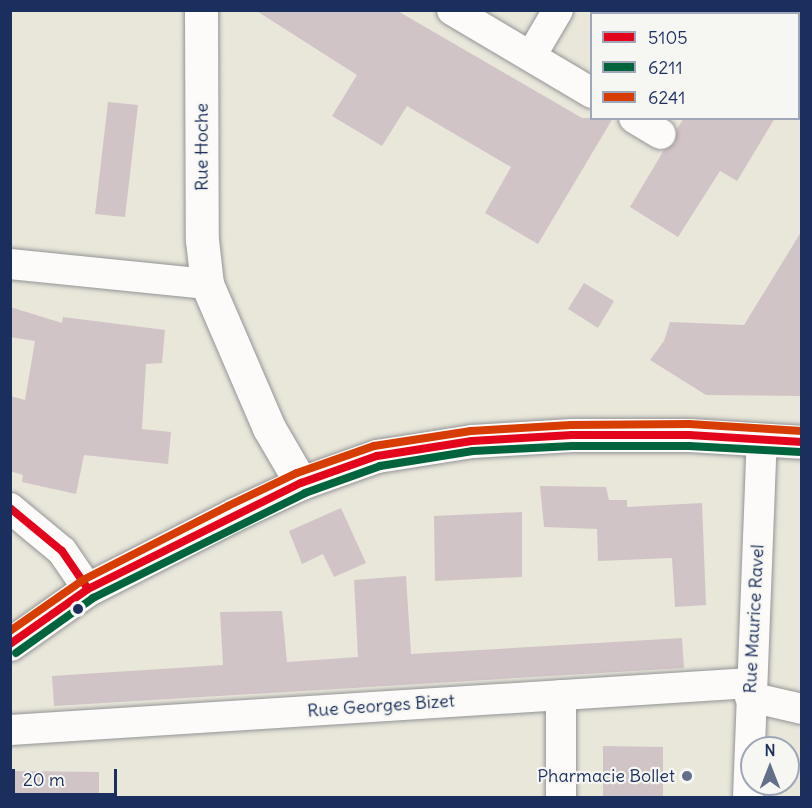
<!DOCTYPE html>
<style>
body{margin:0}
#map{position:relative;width:812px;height:808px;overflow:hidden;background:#e9e6da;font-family:Delius,sans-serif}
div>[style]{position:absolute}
.building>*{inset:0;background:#d1c4c6}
.roads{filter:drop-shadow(0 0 2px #939596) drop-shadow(0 0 2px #939596)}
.street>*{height:30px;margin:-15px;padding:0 15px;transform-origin:15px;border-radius:15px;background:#fcfbf9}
.secondary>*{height:33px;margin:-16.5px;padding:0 16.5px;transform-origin:16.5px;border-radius:16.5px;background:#fcfbf9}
.bus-1>*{height:8px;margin:-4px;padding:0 4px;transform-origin:4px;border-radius:4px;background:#e3051b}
.bus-2>*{height:8px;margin:-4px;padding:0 4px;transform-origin:4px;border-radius:4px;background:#00643c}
.bus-3>*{height:8px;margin:-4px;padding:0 4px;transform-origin:4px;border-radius:4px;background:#d73d00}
.dots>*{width:16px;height:16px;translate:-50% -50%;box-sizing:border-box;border:3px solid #f6f6f2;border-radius:50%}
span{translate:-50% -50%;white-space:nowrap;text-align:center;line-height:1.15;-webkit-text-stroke:4.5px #f6f6f2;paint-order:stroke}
.street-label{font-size:18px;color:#1b2f5e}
.poi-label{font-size:18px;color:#1b2f5e}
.right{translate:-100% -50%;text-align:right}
.frame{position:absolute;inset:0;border:12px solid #1b2f5e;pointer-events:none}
.legend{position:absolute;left:590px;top:12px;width:210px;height:108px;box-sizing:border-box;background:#f6f6f2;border:2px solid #9ea6b7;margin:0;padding:8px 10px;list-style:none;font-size:18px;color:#1b2f5e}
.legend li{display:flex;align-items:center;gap:12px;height:30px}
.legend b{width:30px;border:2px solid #9ea6b7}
.north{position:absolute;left:740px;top:736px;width:60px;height:60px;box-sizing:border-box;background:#f6f6f2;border:2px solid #9ea6b7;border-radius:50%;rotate:0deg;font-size:16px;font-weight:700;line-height:24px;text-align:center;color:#1b2f5e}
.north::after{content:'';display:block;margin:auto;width:21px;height:27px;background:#636f89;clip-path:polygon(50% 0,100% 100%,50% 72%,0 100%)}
.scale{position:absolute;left:12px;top:769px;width:105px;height:27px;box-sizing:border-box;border:3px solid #1b2f5e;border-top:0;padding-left:8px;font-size:18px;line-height:21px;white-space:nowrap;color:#1b2f5e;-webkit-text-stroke:4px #f6f6f2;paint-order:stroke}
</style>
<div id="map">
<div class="building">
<i style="clip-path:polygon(255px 10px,396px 10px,582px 118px,613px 118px,538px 244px,485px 213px,511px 167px,407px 106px,382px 146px,332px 116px,357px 75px)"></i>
<i style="clip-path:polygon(108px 102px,138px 105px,125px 217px,95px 214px)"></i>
<i style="clip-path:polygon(684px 118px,775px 118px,737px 181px,720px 171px,678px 237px,630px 207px,664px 150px,675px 143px,677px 129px)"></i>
<i style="clip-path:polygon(801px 232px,801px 396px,706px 395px,650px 360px,664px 341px,670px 322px,744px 325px)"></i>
<i style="clip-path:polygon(584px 283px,614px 301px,598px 328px,568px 309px)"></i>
<i style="clip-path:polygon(10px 307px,62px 323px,63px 317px,165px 330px,162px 363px,146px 364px,142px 429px,171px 432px,168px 464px,84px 455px,76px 494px,22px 482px,23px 475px,10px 471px,10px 396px,25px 400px,35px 341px,10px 337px)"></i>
<i style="clip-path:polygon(540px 486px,606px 487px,609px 500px,627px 500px,627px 507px,702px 503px,706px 605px,675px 607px,672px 558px,598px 561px,597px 529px,544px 527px)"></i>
<i style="clip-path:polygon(341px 508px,366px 563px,334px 577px,323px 554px,302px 564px,289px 531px)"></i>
<i style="clip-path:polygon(522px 512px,522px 577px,435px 581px,434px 516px)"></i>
<i style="clip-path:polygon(406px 576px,411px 654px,682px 638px,684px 668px,54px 706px,52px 676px,223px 665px,220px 612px,282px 611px,287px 662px,358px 657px,354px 580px)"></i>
<i style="clip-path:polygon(603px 746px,663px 747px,663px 798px,603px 798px)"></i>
<i style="clip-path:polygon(10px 771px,99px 772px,99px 798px,10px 798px)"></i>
</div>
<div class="roads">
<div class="street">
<i style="left:452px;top:10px;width:163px;rotate:30.7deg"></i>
<i style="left:531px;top:56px;width:53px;rotate:-59.6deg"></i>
<i style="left:634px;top:118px;width:31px;rotate:31deg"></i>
<i style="left:10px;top:264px;width:198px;rotate:5.8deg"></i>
<i style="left:10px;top:508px;width:67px;rotate:39.6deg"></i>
<i style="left:62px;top:551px;width:46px;rotate:55.6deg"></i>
<i style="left:750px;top:697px;width:53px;rotate:13deg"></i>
<i style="left:10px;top:730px;width:742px;rotate:-3.63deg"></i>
<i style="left:561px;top:798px;width:103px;rotate:-90deg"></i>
<i style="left:748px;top:798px;width:358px;rotate:-87.8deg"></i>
</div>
<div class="secondary">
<i style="left:201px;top:10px;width:230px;rotate:89.8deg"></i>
<i style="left:202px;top:240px;width:44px;rotate:83.5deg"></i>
<i style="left:207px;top:284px;width:157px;rotate:66.7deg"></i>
<i style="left:269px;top:428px;width:64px;rotate:59.8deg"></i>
<i style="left:10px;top:644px;width:95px;rotate:-35.2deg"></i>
<i style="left:88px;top:589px;width:163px;rotate:-27deg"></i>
<i style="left:233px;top:515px;width:75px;rotate:-25.2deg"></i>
<i style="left:301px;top:483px;width:81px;rotate:-19.6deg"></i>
<i style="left:377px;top:456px;width:96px;rotate:-9deg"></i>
<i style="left:472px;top:441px;width:100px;rotate:-3.4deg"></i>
<i style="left:572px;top:435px;width:117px"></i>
<i style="left:689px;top:435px;width:113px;rotate:3.5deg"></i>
</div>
</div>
<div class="bus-1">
<i style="left:10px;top:508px;width:67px;rotate:39.6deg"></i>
<i style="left:62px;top:551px;width:46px;rotate:55.6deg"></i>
<i style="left:10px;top:644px;width:95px;rotate:-35.2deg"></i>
<i style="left:88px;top:589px;width:238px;rotate:-26.5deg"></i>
<i style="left:301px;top:483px;width:81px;rotate:-19.6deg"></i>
<i style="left:377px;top:456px;width:96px;rotate:-9deg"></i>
<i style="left:472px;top:441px;width:100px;rotate:-3.4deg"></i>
<i style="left:572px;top:435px;width:117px"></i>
<i style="left:689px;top:435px;width:113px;rotate:3.5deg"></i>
</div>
<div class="bus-2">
<i style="left:16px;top:653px;width:95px;rotate:-35.5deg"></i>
<i style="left:93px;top:598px;width:237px;rotate:-26.3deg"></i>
<i style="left:305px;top:493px;width:80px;rotate:-19.8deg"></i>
<i style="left:380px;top:466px;width:94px;rotate:-9.2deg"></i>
<i style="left:473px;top:451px;width:99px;rotate:-2.9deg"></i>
<i style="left:572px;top:446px;width:117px"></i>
<i style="left:689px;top:446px;width:112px;rotate:3.1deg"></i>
</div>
<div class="bus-3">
<i style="left:10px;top:631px;width:89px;rotate:-34.9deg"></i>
<i style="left:83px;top:580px;width:163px;rotate:-27deg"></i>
<i style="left:228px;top:506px;width:76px;rotate:-25.6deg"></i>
<i style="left:297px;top:473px;width:82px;rotate:-19.3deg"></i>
<i style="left:374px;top:446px;width:98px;rotate:-8.8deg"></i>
<i style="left:471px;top:431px;width:100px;rotate:-3.4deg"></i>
<i style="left:571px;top:425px;width:118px;rotate:-0.5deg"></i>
<i style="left:689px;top:424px;width:113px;rotate:3.5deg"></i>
</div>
<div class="dots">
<i style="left:78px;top:609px;background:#1b2f5e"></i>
<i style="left:687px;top:776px;background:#636f89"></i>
</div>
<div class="street-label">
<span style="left:202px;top:147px;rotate:-90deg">Rue Hoche</span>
<span style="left:754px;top:619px;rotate:-87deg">Rue Maurice Ravel</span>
<span style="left:381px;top:706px;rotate:-4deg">Rue Georges Bizet</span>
</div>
<div class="poi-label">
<span class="right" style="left:675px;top:776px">Pharmacie Bollet</span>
</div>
<div class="frame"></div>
<ul class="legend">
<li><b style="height:8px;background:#e3051b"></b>5105</li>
<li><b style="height:8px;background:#00643c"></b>6211</li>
<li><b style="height:8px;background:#d73d00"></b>6241</li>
</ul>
<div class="north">N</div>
<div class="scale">20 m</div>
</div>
